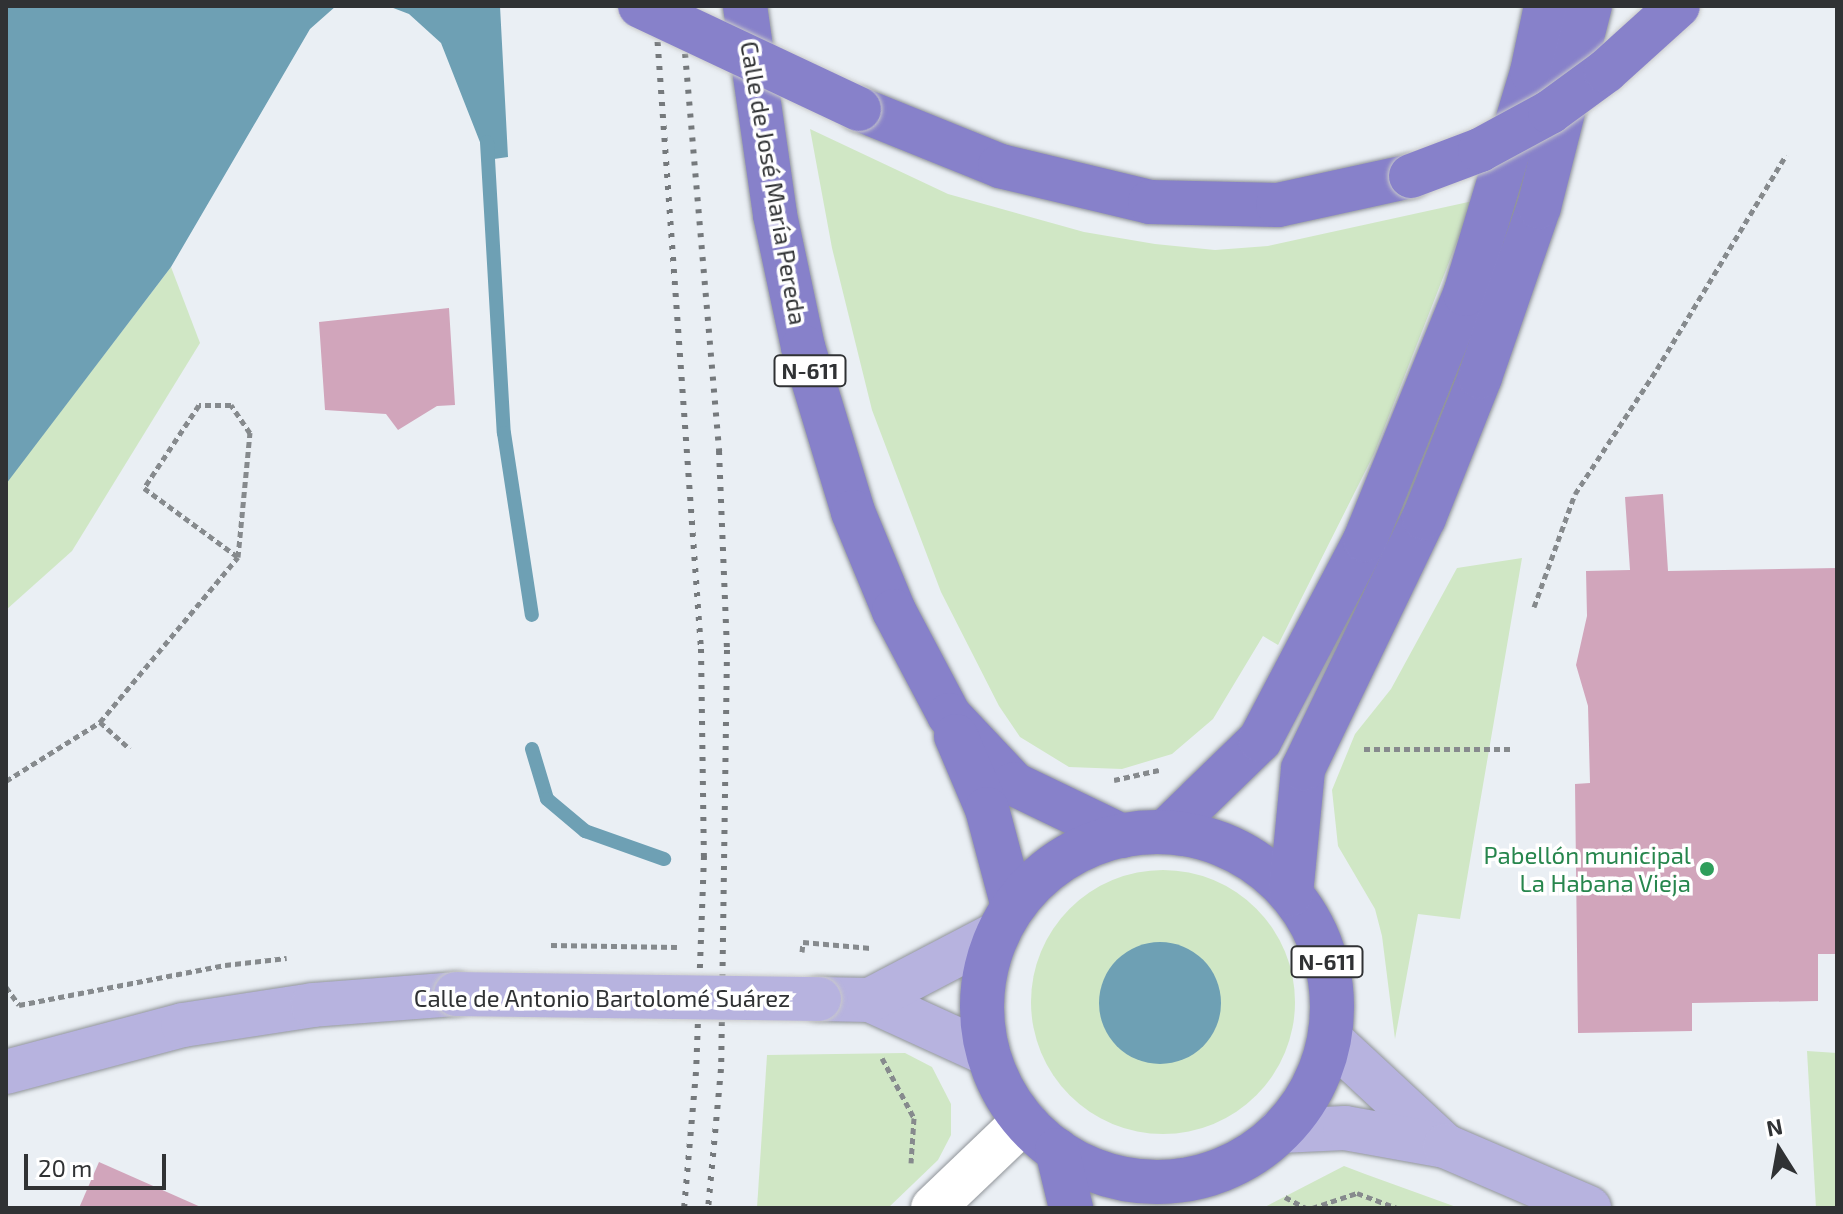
<!DOCTYPE html>
<meta charset="utf-8">
<style>
body{margin:0}
#map{position:relative;width:1843px;height:1214px;overflow:hidden;background:#eaeff4;font-family:"Exo 2",sans-serif}
div>[style]{position:absolute}
.green>*{inset:0;background:#d0e7c5}
.round{border-radius:50%}
.water>*{inset:0;background:#6ea0b4}
.stream>*{height:14px;margin:-7px;padding:0 7px;transform-origin:7px;border-radius:7px;background:#6ea0b4}
.building>*{inset:0;background:#d1a5bb}
.path>*{height:5px;margin-top:-2.5px;transform-origin:0;background:repeating-linear-gradient(90deg,#868a8d 0 6px,transparent 0 10px)}
.roads{filter:drop-shadow(0 0 2px #909499) drop-shadow(0 0 2px #909499)}
.street>*{height:44px;margin:-22px;padding:0 22px;transform-origin:22px;border-radius:22px;background:#fff}
.primary>*{height:44px;margin:-22px;padding:0 22px;transform-origin:22px;border-radius:22px;background:#b7b3df}
.highway>*{height:44px;margin:-22px;padding:0 22px;transform-origin:22px;border-radius:22px;background:#8781ca}
.highway>.ring{margin:-22px;padding:0;box-sizing:content-box;background:none;border:44px solid #8781ca;border-radius:50%}
.rail>*{height:6px;margin-top:-3px;transform-origin:0;background:repeating-linear-gradient(90deg,#75797c 0 4px,transparent 0 12px)}
.path-bridge>*{height:5px;margin-top:-2.5px;transform-origin:0;background:repeating-linear-gradient(90deg,#868a8d 0 6px,transparent 0 10px)}
.bridges{filter:drop-shadow(0 0 2px #c9caca) drop-shadow(0 0 2px #c9caca)}
.primary-bridge>*{height:44px;margin:-22px;padding:0 22px;transform-origin:22px;border-radius:22px;background:#b7b3df}
.highway-bridge>*{height:44px;margin:-22px;padding:0 22px;transform-origin:22px;border-radius:22px;background:#8781ca}
.dots>*{width:22px;height:22px;translate:-50% -50%;box-sizing:border-box;border:4px solid #fff;border-radius:50%}
span{translate:-50% -50%;white-space:nowrap;text-align:center;line-height:1.15;-webkit-text-stroke:7px #fff;paint-order:stroke}
.shield-label span{padding:2px 6px;background:#fff;border:2px solid;border-radius:6px;-webkit-text-stroke-width:0}
.shield-label{font-size:22px;color:#303234;font-weight:700}
.street-label{font-size:24px;color:#303234}
.leisure-label{font-size:24px;color:#27864d}
.right{translate:-100% -50%;text-align:right}
.frame{position:absolute;inset:0;border:8px solid #303234;pointer-events:none}
.north{position:absolute;left:1739px;top:1110px;width:80px;height:80px;-webkit-text-stroke:6px #fff;paint-order:stroke;rotate:349deg;font-size:22px;font-weight:700;line-height:32px;text-align:center;color:#303234}
.north::after{content:'';display:block;margin:auto;width:28px;height:36px;background:#303234;clip-path:polygon(50% 0,100% 100%,50% 72%,0 100%)}
.scale{position:absolute;left:24px;top:1154px;width:142px;height:36px;box-sizing:border-box;border:4px solid #303234;border-top:0;padding-left:10px;font-size:24px;line-height:28px;white-space:nowrap;color:#303234;-webkit-text-stroke:6px #fff;paint-order:stroke}
</style>
<div id="map">
<div class="green">
<i style="clip-path:polygon(810px 129px,948px 194px,1084px 232px,1155px 244px,1215px 250px,1268px 246px,1473px 201px,1374px 454px,1278px 645px,1263px 636px,1213px 719px,1172px 754px,1122px 769px,1069px 767px,1020px 737px,999px 706px,941px 592px,872px 410px,832px 248px)"></i>
<i style="clip-path:polygon(171px 267px,200px 343px,72px 551px,6px 610px,6px 483px)"></i>
<i style="clip-path:polygon(1522px 558px,1460px 919px,1418px 914px,1395px 1039px,1382px 936px,1375px 909px,1338px 846px,1332px 790px,1355px 734px,1391px 689px,1457px 568px)"></i>
<i class="round" style="left:1031px;top:870px;width:264px;height:264px"></i>
<i style="clip-path:polygon(1807px 1051px,1837px 1053px,1837px 1208px,1816px 1208px)"></i>
<i style="clip-path:polygon(905px 1053px,932px 1067px,951px 1104px,951px 1135px,938px 1160px,888px 1208px,757px 1208px,767px 1055px)"></i>
<i style="clip-path:polygon(1344px 1166px,1365px 1174px,1459px 1208px,1263px 1208px)"></i>
</div>
<div class="water">
<i style="clip-path:polygon(6px 6px,336px 6px,310px 29px,171px 267px,6px 484px)"></i>
<i style="clip-path:polygon(388px 6px,500px 6px,508px 157px,487px 160px,441px 43px,409px 14px)"></i>
<i class="round" style="left:1099px;top:942px;width:122px;height:122px"></i>
</div>
<div class="stream">
<i style="left:487px;top:142px;width:291px;rotate:86.7deg"></i>
<i style="left:504px;top:433px;width:184px;rotate:81.3deg"></i>
<i style="left:532px;top:749px;width:52px;rotate:73.3deg"></i>
<i style="left:547px;top:799px;width:50px;rotate:40.1deg"></i>
<i style="left:585px;top:831px;width:84px;rotate:19.5deg"></i>
</div>
<div class="building">
<i style="clip-path:polygon(449px 308px,455px 405px,437px 406px,398px 430px,386px 414px,325px 410px,319px 322px)"></i>
<i style="clip-path:polygon(1663px 494px,1668px 571px,1837px 568px,1837px 954px,1818px 954px,1818px 1001px,1692px 1003px,1692px 1031px,1578px 1033px,1575px 784px,1590px 783px,1588px 706px,1576px 665px,1587px 616px,1586px 571px,1630px 570px,1625px 497px)"></i>
<i style="clip-path:polygon(99px 1162px,203px 1208px,79px 1208px)"></i>
</div>
<div class="path">
<i style="left:1534px;top:607px;width:120px;rotate:-70.1deg"></i>
<i style="left:1575px;top:494px;width:149px;rotate:-56.7deg"></i>
<i style="left:1657px;top:369px;width:250px;rotate:-58.9deg"></i>
<i style="left:100px;top:722px;width:40px;rotate:42deg"></i>
<i style="left:1364px;top:749px;width:150px"></i>
<i style="left:1114px;top:780px;width:46px;rotate:-12.5deg"></i>
<i style="left:6px;top:781px;width:111px;rotate:-32.1deg"></i>
<i style="left:100px;top:722px;width:215px;rotate:-50.1deg"></i>
<i style="left:238px;top:557px;width:125px;rotate:-84.5deg"></i>
<i style="left:250px;top:433px;width:34px;rotate:-124deg"></i>
<i style="left:231px;top:405px;width:32px;rotate:180deg"></i>
<i style="left:199px;top:405px;width:100px;rotate:123.5deg"></i>
<i style="left:144px;top:488px;width:117px;rotate:36.3deg"></i>
<i style="left:802px;top:952px;width:10px;rotate:-84deg"></i>
<i style="left:803px;top:942px;width:68px;rotate:5deg"></i>
<i style="left:6px;top:987px;width:22px;rotate:54deg"></i>
<i style="left:19px;top:1005px;width:210px;rotate:-11deg"></i>
<i style="left:225px;top:965px;width:62px;rotate:-6.4deg"></i>
<i style="left:882px;top:1058px;width:68px;rotate:61.9deg"></i>
<i style="left:914px;top:1118px;width:45px;rotate:93.8deg"></i>
<i style="left:1285px;top:1197px;width:24px;rotate:28deg"></i>
<i style="left:1312px;top:1208px;width:47px;rotate:-18.4deg"></i>
<i style="left:1357px;top:1193px;width:43px;rotate:20.6deg"></i>
</div>
<div class="roads">
<div class="street">
<i style="left:933px;top:1208px;width:126px;rotate:-43.7deg"></i>
</div>
<div class="primary">
<i style="left:819px;top:999px;width:51px;rotate:1.1deg"></i>
<i style="left:870px;top:1000px;width:130px;rotate:24.6deg"></i>
<i style="left:870px;top:1000px;width:144px;rotate:-27.6deg"></i>
<i style="left:1330px;top:1039px;width:157px;rotate:42.9deg"></i>
<i style="left:6px;top:1072px;width:183px;rotate:-14.9deg"></i>
<i style="left:183px;top:1025px;width:132px;rotate:-8.7deg"></i>
<i style="left:313px;top:1005px;width:143px;rotate:-4.4deg"></i>
<i style="left:1280px;top:1131px;width:65px;rotate:-2.6deg"></i>
<i style="left:1345px;top:1128px;width:102px;rotate:10.2deg"></i>
<i style="left:1445px;top:1146px;width:157px;rotate:23.3deg"></i>
</div>
<div class="highway">
<i style="left:745px;top:6px;width:211px;rotate:81.8deg"></i>
<i style="left:775px;top:215px;width:135px;rotate:78deg"></i>
<i style="left:803px;top:347px;width:172px;rotate:73.1deg"></i>
<i style="left:853px;top:512px;width:107px;rotate:67.5deg"></i>
<i style="left:894px;top:611px;width:118px;rotate:62.1deg"></i>
<i style="left:949px;top:715px;width:95px;rotate:46.7deg"></i>
<i style="left:1014px;top:784px;width:120px;rotate:25.7deg"></i>
<i style="left:859px;top:109px;width:152px;rotate:22deg"></i>
<i style="left:1000px;top:166px;width:154px;rotate:13.5deg"></i>
<i style="left:1150px;top:202px;width:128px;rotate:1.3deg"></i>
<i style="left:1278px;top:205px;width:136px;rotate:-12.3deg"></i>
<i style="left:956px;top:736px;width:79px;rotate:67deg"></i>
<i style="left:987px;top:809px;width:101px;rotate:75.1deg"></i>
<i style="left:1165px;top:832px;width:132px;rotate:-44.1deg"></i>
<i style="left:1260px;top:740px;width:226px;rotate:-62.3deg"></i>
<i style="left:1365px;top:540px;width:266px;rotate:-67.9deg"></i>
<i style="left:1465px;top:294px;width:232px;rotate:-73.2deg"></i>
<i style="left:1532px;top:72px;width:67px;rotate:-78deg"></i>
<i class="ring" style="left:982px;top:832px;width:306px;height:306px"></i>
<i style="left:1291px;top:894px;width:126px;rotate:-84.5deg"></i>
<i style="left:1303px;top:769px;width:279px;rotate:-64.3deg"></i>
<i style="left:1424px;top:518px;width:152px;rotate:-68.3deg"></i>
<i style="left:1480px;top:377px;width:180px;rotate:-70.9deg"></i>
<i style="left:1539px;top:207px;width:207px;rotate:-75.8deg"></i>
<i style="left:1057px;top:1150px;width:60px;rotate:76.4deg"></i>
</div>
</div>
<div class="rail">
<i style="left:655px;top:6px;width:645px;rotate:85.91deg"></i>
<i style="left:701px;top:649px;width:207px;rotate:89.2deg"></i>
<i style="left:704px;top:856px;width:216px;rotate:92.1deg"></i>
<i style="left:696px;top:1072px;width:137px;rotate:95deg"></i>
<i style="left:681px;top:6px;width:447px;rotate:85.1deg"></i>
<i style="left:719px;top:451px;width:199px;rotate:87.7deg"></i>
<i style="left:727px;top:650px;width:419px;rotate:90.8deg"></i>
<i style="left:721px;top:1069px;width:140px;rotate:95.3deg"></i>
</div>
<div class="path-bridge">
<i style="left:551px;top:945px;width:126px;rotate:0.9deg"></i>
</div>
<div class="bridges">
<div class="primary-bridge">
<i style="left:456px;top:994px;width:363px;rotate:0.8deg"></i>
</div>
<div class="highway-bridge">
<i style="left:640px;top:6px;width:242px;rotate:25.2deg"></i>
<i style="left:1411px;top:176px;width:74px;rotate:-20.6deg"></i>
<i style="left:1480px;top:150px;width:80px;rotate:-28.5deg"></i>
<i style="left:1550px;top:112px;width:69px;rotate:-36.2deg"></i>
<i style="left:1606px;top:71px;width:97px;rotate:-42.1deg"></i>
</div>
</div>
<div class="dots">
<i style="left:1707px;top:869px;background:#2e9e5b"></i>
</div>
<div class="shield-label">
<span style="left:810px;top:371px">N-611</span>
<span style="left:1327px;top:962px">N-611</span>
</div>
<div class="street-label">
<span style="left:774px;top:183px;rotate:80deg">Calle de José María Pereda</span>
<span style="left:602px;top:998px">Calle de Antonio Bartolomé Suárez</span>
</div>
<div class="leisure-label">
<span class="right" style="left:1691px;top:869px">Pabellón municipal<br>La Habana Vieja</span>
</div>
<div class="frame"></div>
<div class="north">N</div>
<div class="scale">20 m</div>
</div>
